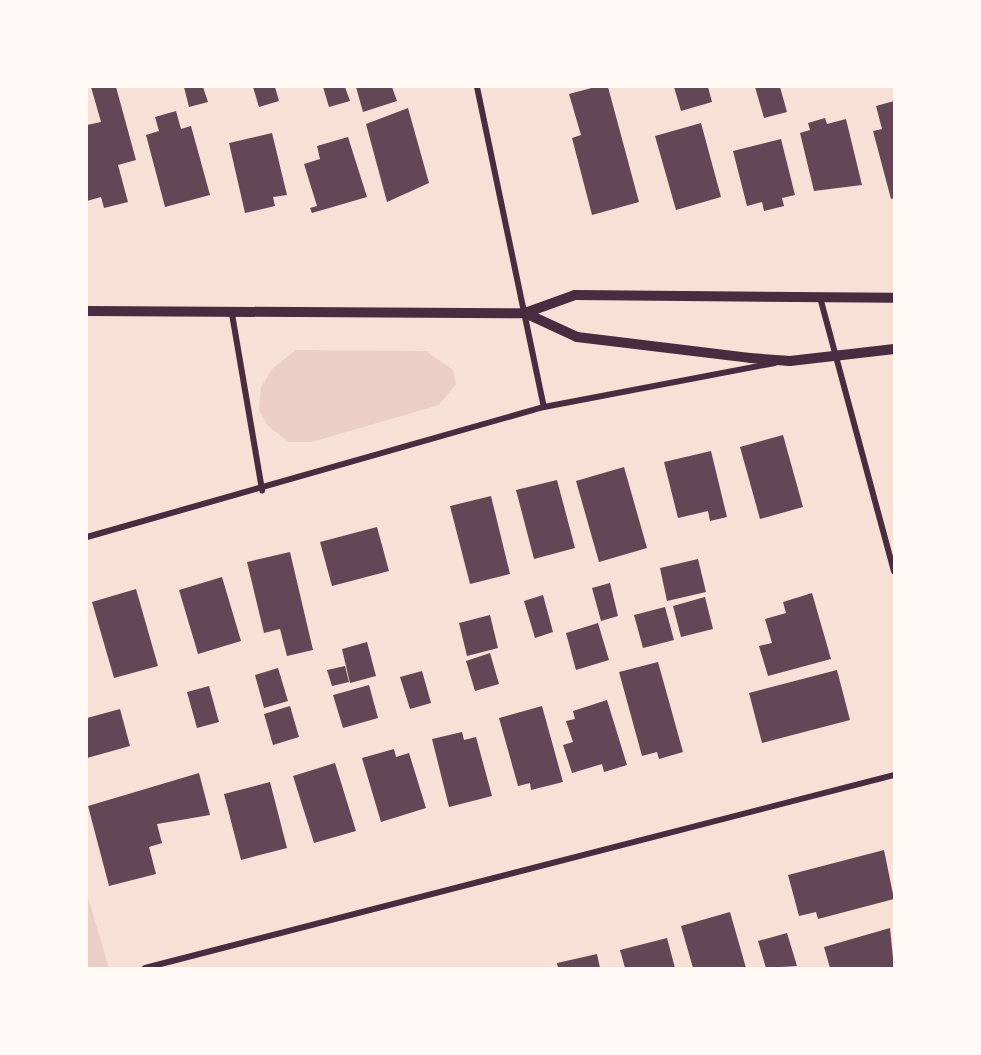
<!DOCTYPE html>
<style>
body{margin:0}
#map{position:relative;width:981px;height:1055px;overflow:hidden;background:#f7e1d7;font-family:"Public Sans",sans-serif}
div>[style]{position:absolute}
.green>*{inset:0;background:#ebcfc5}
.building>*{inset:0;background:#644757}
.minor>*{height:6px;margin:-3px;padding:0 3px;transform-origin:3px;border-radius:3px;background:#4a2c40}
.tertiary>*{height:10px;margin:-5px;padding:0 5px;transform-origin:5px;border-radius:5px;background:#4a2c40}
span{translate:-50% -50%;white-space:nowrap;text-align:center;line-height:1.15;-webkit-text-stroke:6px #fffaf5;paint-order:stroke}
.frame{position:absolute;inset:0;border:88px solid #fffaf5;pointer-events:none}
</style>
<div id="map">
<div class="green">
<i style="clip-path:polygon(296px 350px,426px 351px,453px 370px,456px 384px,439px 405px,312px 442px,289px 442px,268px 426px,259px 410px,261px 387px,273px 368px)"></i>
<i style="clip-path:polygon(87px 894px,109px 968px,87px 968px)"></i>
</div>
<div class="building">
<i style="clip-path:polygon(91px 87px,116px 87px,136px 160px,118px 165px,128px 202px,104px 208px,101px 197px,87px 201px,87px 125px,101px 122px)"></i>
<i style="clip-path:polygon(184px 87px,203px 87px,208px 102px,189px 107px)"></i>
<i style="clip-path:polygon(253px 87px,275px 87px,279px 101px,259px 107px)"></i>
<i style="clip-path:polygon(323px 87px,345px 87px,350px 101px,329px 107px)"></i>
<i style="clip-path:polygon(356px 87px,392px 87px,397px 101px,363px 112px)"></i>
<i style="clip-path:polygon(595px 87px,608px 87px,639px 202px,592px 215px,572px 138px,581px 135px,569px 94px)"></i>
<i style="clip-path:polygon(674px 87px,708px 87px,712px 102px,681px 111px)"></i>
<i style="clip-path:polygon(755px 87px,780px 87px,787px 112px,764px 118px)"></i>
<i style="clip-path:polygon(894px 101px,894px 198px,891px 199px,873px 131px,882px 129px,876px 106px)"></i>
<i style="clip-path:polygon(408px 108px,429px 183px,387px 202px,366px 124px)"></i>
<i style="clip-path:polygon(176px 111px,181px 129px,191px 126px,210px 195px,165px 207px,146px 135px,159px 131px,155px 117px)"></i>
<i style="clip-path:polygon(825px 118px,827px 124px,846px 119px,862px 185px,814px 191px,800px 133px,810px 130px,808px 123px)"></i>
<i style="clip-path:polygon(701px 123px,721px 197px,676px 210px,655px 136px)"></i>
<i style="clip-path:polygon(272px 133px,287px 195px,273px 197px,275px 206px,245px 213px,229px 143px)"></i>
<i style="clip-path:polygon(348px 137px,367px 197px,312px 213px,310px 208px,317px 206px,304px 164px,320px 159px,317px 146px)"></i>
<i style="clip-path:polygon(781px 139px,795px 195px,782px 198px,784px 206px,764px 211px,762px 202px,747px 206px,733px 151px)"></i>
<i style="clip-path:polygon(783px 435px,803px 507px,760px 519px,740px 447px)"></i>
<i style="clip-path:polygon(711px 451px,727px 517px,710px 521px,708px 511px,678px 518px,664px 462px)"></i>
<i style="clip-path:polygon(624px 467px,647px 548px,599px 562px,576px 481px)"></i>
<i style="clip-path:polygon(557px 480px,575px 548px,534px 559px,516px 490px)"></i>
<i style="clip-path:polygon(491px 496px,510px 574px,470px 584px,450px 506px)"></i>
<i style="clip-path:polygon(377px 527px,389px 571px,332px 586px,320px 542px)"></i>
<i style="clip-path:polygon(290px 552px,313px 650px,287px 656px,280px 629px,264px 633px,247px 562px)"></i>
<i style="clip-path:polygon(698px 559px,706px 592px,667px 601px,660px 568px)"></i>
<i style="clip-path:polygon(222px 577px,241px 641px,198px 654px,179px 590px)"></i>
<i style="clip-path:polygon(610px 583px,618px 616px,601px 621px,592px 588px)"></i>
<i style="clip-path:polygon(136px 589px,158px 666px,114px 678px,92px 602px)"></i>
<i style="clip-path:polygon(812px 593px,831px 659px,768px 676px,759px 646px,772px 643px,765px 619px,786px 613px,783px 602px)"></i>
<i style="clip-path:polygon(543px 595px,553px 632px,535px 638px,524px 601px)"></i>
<i style="clip-path:polygon(705px 597px,713px 629px,681px 637px,673px 606px)"></i>
<i style="clip-path:polygon(665px 607px,674px 640px,643px 648px,634px 615px)"></i>
<i style="clip-path:polygon(490px 615px,498px 648px,467px 656px,459px 623px)"></i>
<i style="clip-path:polygon(598px 623px,609px 660px,576px 670px,566px 633px)"></i>
<i style="clip-path:polygon(367px 642px,376px 676px,350px 683px,342px 649px)"></i>
<i style="clip-path:polygon(490px 653px,499px 684px,475px 691px,466px 661px)"></i>
<i style="clip-path:polygon(658px 662px,683px 752px,659px 759px,657px 752px,642px 756px,619px 672px)"></i>
<i style="clip-path:polygon(345px 666px,349px 682px,332px 686px,327px 670px)"></i>
<i style="clip-path:polygon(278px 668px,288px 701px,264px 708px,255px 675px)"></i>
<i style="clip-path:polygon(837px 670px,850px 720px,762px 743px,749px 693px)"></i>
<i style="clip-path:polygon(422px 671px,431px 703px,410px 709px,400px 677px)"></i>
<i style="clip-path:polygon(369px 685px,378px 718px,343px 728px,333px 695px)"></i>
<i style="clip-path:polygon(209px 686px,219px 722px,197px 728px,187px 692px)"></i>
<i style="clip-path:polygon(607px 700px,627px 765px,604px 772px,602px 764px,572px 773px,563px 745px,573px 742px,566px 721px,575px 719px,573px 711px)"></i>
<i style="clip-path:polygon(290px 706px,299px 737px,273px 745px,264px 714px)"></i>
<i style="clip-path:polygon(542px 706px,563px 782px,531px 790px,530px 783px,518px 786px,499px 718px)"></i>
<i style="clip-path:polygon(120px 709px,130px 746px,87px 758px,87px 718px)"></i>
<i style="clip-path:polygon(462px 732px,464px 740px,476px 737px,492px 796px,449px 807px,432px 739px)"></i>
<i style="clip-path:polygon(394px 749px,396px 757px,409px 753px,426px 808px,381px 822px,362px 758px)"></i>
<i style="clip-path:polygon(335px 763px,356px 831px,314px 843px,293px 776px)"></i>
<i style="clip-path:polygon(199px 773px,210px 815px,157px 824px,162px 843px,149px 847px,156px 874px,109px 886px,88px 806px)"></i>
<i style="clip-path:polygon(270px 782px,287px 848px,241px 860px,224px 794px)"></i>
<i style="clip-path:polygon(884px 850px,894px 899px,818px 919px,816px 912px,799px 916px,788px 875px)"></i>
<i style="clip-path:polygon(730px 912px,746px 968px,693px 968px,681px 926px)"></i>
<i style="clip-path:polygon(890px 928px,894px 968px,830px 968px,824px 947px)"></i>
<i style="clip-path:polygon(787px 933px,797px 966px,766px 968px,758px 941px)"></i>
<i style="clip-path:polygon(667px 938px,675px 968px,625px 968px,620px 950px)"></i>
<i style="clip-path:polygon(597px 954px,600px 968px,558px 968px,557px 963px)"></i>
</div>
<div class="minor">
<i style="left:477px;top:87px;width:327px;rotate:78.2deg"></i>
<i style="left:821px;top:301px;width:280px;rotate:74.9deg"></i>
<i style="left:232px;top:314px;width:179px;rotate:80.3deg"></i>
<i style="left:87px;top:537px;width:475px;rotate:-15.9deg"></i>
<i style="left:544px;top:407px;width:235px;rotate:-10.8deg"></i>
<i style="left:145px;top:968px;width:773px;rotate:-14.45deg"></i>
</div>
<div class="tertiary">
<i style="left:87px;top:311px;width:438px;rotate:0.3deg"></i>
<i style="left:525px;top:313px;width:53px;rotate:-19.8deg"></i>
<i style="left:575px;top:295px;width:319px;rotate:0.5deg"></i>
<i style="left:525px;top:313px;width:57px;rotate:24.8deg"></i>
<i style="left:577px;top:337px;width:174px;rotate:6.9deg"></i>
<i style="left:750px;top:358px;width:40px;rotate:4.3deg"></i>
<i style="left:790px;top:361px;width:105px;rotate:-6.6deg"></i>
</div>
<div class="frame"></div>
</div>
